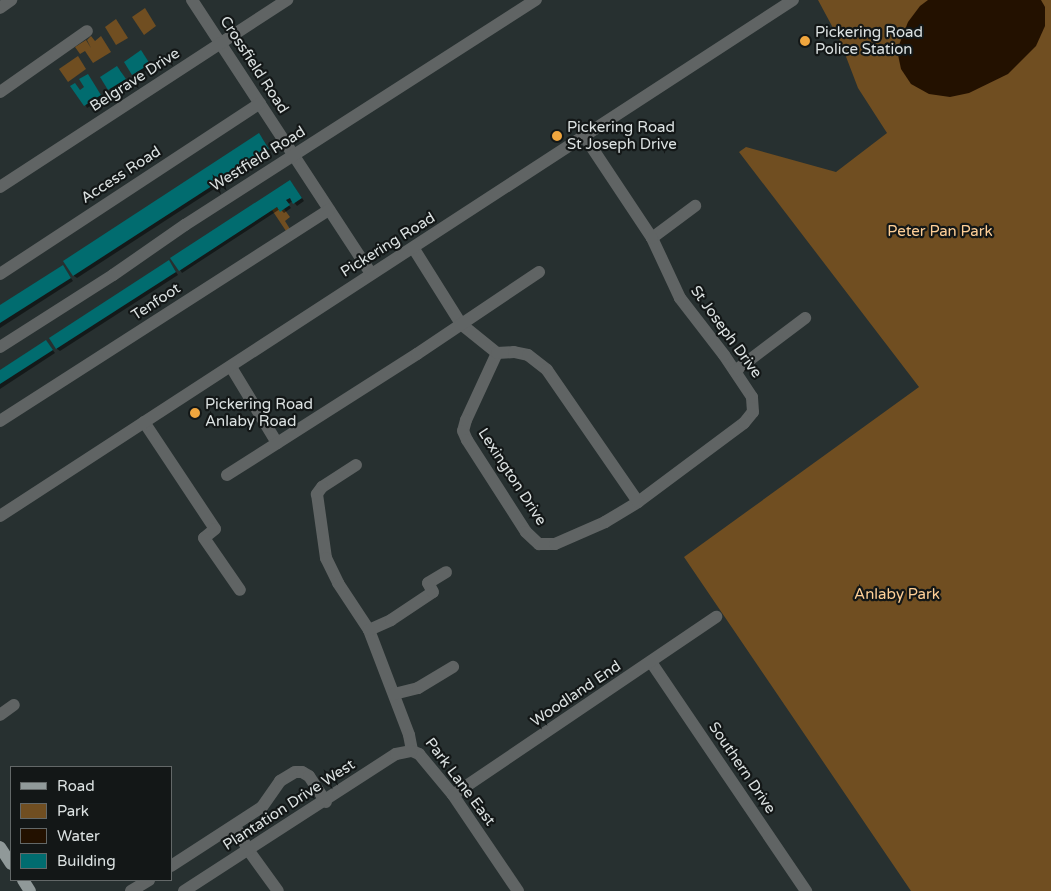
<!DOCTYPE html>
<style>
body{margin:0}
#map{position:relative;width:1051px;height:891px;overflow:hidden;background:#273030;font-family:"Varela Round",sans-serif}
div>[style]{position:absolute}
.green>*{inset:0;background:#704e21}
.water>*{inset:0;background:#231100}
.shadow>*{inset:0;background:#0007}
.building>*{inset:0;background:#016c6f}
.minor>*{height:12px;margin:-6px;padding:0 6px;transform-origin:6px;border-radius:6px;background:#606464}
.major>*{height:12px;margin:-6px;padding:0 6px;transform-origin:6px;border-radius:6px;background:#909999}
.dots>*{width:14px;height:14px;translate:-50% -50%;box-sizing:border-box;border:2px solid #131717;border-radius:50%}
span{translate:-50% -50%;white-space:nowrap;text-align:center;line-height:1.15;-webkit-text-stroke:4.5px #131717;paint-order:stroke}
.poi-label{font-size:15px;color:#dce2e2}
.left{translate:0 -50%;text-align:left}
.street-label{font-size:15px;color:#dce2e2}
.park-label{font-size:15px;color:#fecf97}
.legend{position:absolute;left:10px;top:766px;width:162px;height:115px;box-sizing:border-box;background:#131717;border:1px solid #636868;margin:0;padding:6px 9px;list-style:none;font-size:15px;color:#dce2e2}
.legend li{display:flex;align-items:center;gap:10px;height:25px}
.legend b{width:25px;border:1px solid #636868}
</style>
<div id="map">
<div class="green">
<i style="clip-path:polygon(818px 0,1051px 0,1051px 891px,911px 891px,684px 557px,919px 387px,739px 152px,746px 147px,836px 172px,887px 133px,858px 88px,840px 41px)"></i>
<i style="clip-path:polygon(145px 8px,156px 26px,144px 35px,132px 17px)"></i>
<i style="clip-path:polygon(116px 19px,128px 38px,116px 45px,105px 27px)"></i>
<i style="clip-path:polygon(91px 36px,95px 41px,101px 36px,111px 52px,93px 63px,85px 51px,80px 54px,75px 47px,86px 40px,91px 48px,87px 40px)"></i>
<i style="clip-path:polygon(78px 56px,86px 69px,68px 82px,59px 69px)"></i>
<i style="clip-path:polygon(277px 207px,280px 211px,284px 209px,290px 217px,285px 221px,290px 229px,286px 231px,272px 210px)"></i>
</div>
<div class="water">
<i style="clip-path:polygon(928px 0,1041px 0,1045px 7px,1045px 26px,1036px 46px,1008px 74px,969px 93px,950px 97px,929px 94px,911px 84px,901px 69px,897px 50px,908px 22px,920px 6px)"></i>
</div>
<div class="shadow">
<i style="clip-path:polygon(143px 54px,152px 67px,136px 77px,133px 74px)"></i>
<i style="clip-path:polygon(120px 70px,127px 82px,112px 92px,101px 78px)"></i>
<i style="clip-path:polygon(88px 76px,103px 98px,87px 108px,75px 84px,80px 91px,86px 87px)"></i>
<i style="clip-path:polygon(262px 138px,271px 152px,77px 278px,74px 276px,65px 261px)"></i>
<i style="clip-path:polygon(293px 185px,304px 201px,297px 206px,293px 201px,288px 204px,291px 208px,284px 213px,280px 209px,182px 273px,180px 270px)"></i>
<i style="clip-path:polygon(171px 264px,178px 275px,60px 351px,57px 349px,51px 338px)"></i>
<i style="clip-path:polygon(65px 269px,73px 281px,0 328px,0 307px)"></i>
<i style="clip-path:polygon(46px 341px,55px 353px,0 389px,0 371px)"></i>
</div>
<div class="building">
<i style="clip-path:polygon(141px 50px,150px 64px,132px 75px,124px 62px)"></i>
<i style="clip-path:polygon(117px 66px,126px 79px,108px 90px,100px 77px)"></i>
<i style="clip-path:polygon(88px 74px,101px 95px,84px 106px,70px 86px,75px 83px,80px 90px,84px 87px,79px 79px)"></i>
<i style="clip-path:polygon(259px 133px,269px 149px,73px 276px,63px 261px)"></i>
<i style="clip-path:polygon(290px 180px,302px 198px,293px 204px,290px 198px,286px 200px,290px 205px,284px 209px,280px 212px,277px 207px,179px 271px,170px 258px)"></i>
<i style="clip-path:polygon(169px 260px,176px 272px,56px 349px,49px 338px)"></i>
<i style="clip-path:polygon(63px 265px,71px 278px,0 323px,0 305px)"></i>
<i style="clip-path:polygon(46px 340px,53px 350px,0 384px,0 370px)"></i>
</div>
<div class="minor">
<i style="left:192px;top:0;width:327px;rotate:56.8deg"></i>
<i style="left:0;top:8px;width:14px;rotate:-36deg"></i>
<i style="left:0;top:92px;width:106px;rotate:-35deg"></i>
<i style="left:0;top:187px;width:343px;rotate:-33.1deg"></i>
<i style="left:652px;top:238px;width:54px;rotate:-36.7deg"></i>
<i style="left:414px;top:249px;width:89px;rotate:57.9deg"></i>
<i style="left:461px;top:324px;width:46px;rotate:38.9deg"></i>
<i style="left:497px;top:353px;width:74px;rotate:114.8deg"></i>
<i style="left:466px;top:420px;width:11px;rotate:105deg"></i>
<i style="left:463px;top:431px;width:10px;rotate:66deg"></i>
<i style="left:467px;top:440px;width:109px;rotate:57.3deg"></i>
<i style="left:526px;top:532px;width:18px;rotate:43deg"></i>
<i style="left:539px;top:544px;width:16px"></i>
<i style="left:555px;top:544px;width:55px;rotate:-23.7deg"></i>
<i style="left:605px;top:522px;width:39px;rotate:-31deg"></i>
<i style="left:638px;top:502px;width:132px;rotate:-36.7deg"></i>
<i style="left:744px;top:423px;width:14px;rotate:-51deg"></i>
<i style="left:753px;top:412px;width:15px;rotate:-94deg"></i>
<i style="left:752px;top:397px;width:50px;rotate:-123.7deg"></i>
<i style="left:724px;top:355px;width:72px;rotate:-127.7deg"></i>
<i style="left:680px;top:298px;width:66px;rotate:-115deg"></i>
<i style="left:652px;top:238px;width:121px;rotate:-123.6deg"></i>
<i style="left:0;top:274px;width:311px;rotate:-33.3deg"></i>
<i style="left:0;top:347px;width:134px;rotate:-32.5deg"></i>
<i style="left:113px;top:275px;width:88px;rotate:-34.8deg"></i>
<i style="left:185px;top:225px;width:417px;rotate:-32.7deg"></i>
<i style="left:497px;top:353px;width:17px;rotate:-3deg"></i>
<i style="left:514px;top:352px;width:14px;rotate:12deg"></i>
<i style="left:528px;top:355px;width:24px;rotate:38deg"></i>
<i style="left:547px;top:370px;width:160px;rotate:55.4deg"></i>
<i style="left:231px;top:367px;width:89px;rotate:58.8deg"></i>
<i style="left:735px;top:371px;width:88px;rotate:-37.1deg"></i>
<i style="left:0;top:421px;width:391px;rotate:-32.7deg"></i>
<i style="left:144px;top:422px;width:128px;rotate:56.4deg"></i>
<i style="left:215px;top:529px;width:14px;rotate:141deg"></i>
<i style="left:204px;top:538px;width:63px;rotate:55.3deg"></i>
<i style="left:356px;top:465px;width:40px;rotate:147.1deg"></i>
<i style="left:322px;top:487px;width:9px;rotate:126deg"></i>
<i style="left:317px;top:494px;width:65px;rotate:82deg"></i>
<i style="left:326px;top:558px;width:28px;rotate:64deg"></i>
<i style="left:338px;top:583px;width:56px;rotate:56.6deg"></i>
<i style="left:369px;top:630px;width:112px;rotate:69.1deg"></i>
<i style="left:409px;top:735px;width:16px;rotate:79deg"></i>
<i style="left:412px;top:751px;width:8px;rotate:23deg"></i>
<i style="left:419px;top:754px;width:53px;rotate:50.3deg"></i>
<i style="left:453px;top:795px;width:116px;rotate:55.9deg"></i>
<i style="left:227px;top:475px;width:225px;rotate:-32.5deg"></i>
<i style="left:417px;top:354px;width:147px;rotate:-33.9deg"></i>
<i style="left:0;top:516px;width:946px;rotate:-33.05deg"></i>
<i style="left:369px;top:630px;width:24px;rotate:-24deg"></i>
<i style="left:391px;top:620px;width:50px;rotate:-33.7deg"></i>
<i style="left:433px;top:592px;width:10px;rotate:-119deg"></i>
<i style="left:428px;top:583px;width:21px;rotate:-31deg"></i>
<i style="left:651px;top:662px;width:277px;rotate:55.9deg"></i>
<i style="left:394px;top:694px;width:25px;rotate:-14deg"></i>
<i style="left:418px;top:688px;width:41px;rotate:-31deg"></i>
<i style="left:0;top:715px;width:17px;rotate:-36deg"></i>
<i style="left:453px;top:795px;width:318px;rotate:-34.1deg"></i>
<i style="left:235px;top:826px;width:29px;rotate:61deg"></i>
<i style="left:249px;top:851px;width:49px;rotate:54.1deg"></i>
<i style="left:171px;top:866px;width:108px;rotate:-33deg"></i>
<i style="left:262px;top:807px;width:32px;rotate:-55deg"></i>
<i style="left:280px;top:781px;width:17px;rotate:-31deg"></i>
<i style="left:295px;top:772px;width:7px"></i>
<i style="left:302px;top:772px;width:8px;rotate:30deg"></i>
<i style="left:309px;top:776px;width:31px;rotate:57deg"></i>
<i style="left:131px;top:891px;width:21px;rotate:-31deg"></i>
<i style="left:184px;top:891px;width:252px;rotate:-32.9deg"></i>
<i style="left:396px;top:754px;width:16px;rotate:-11deg"></i>
</div>
<div class="major">
<i style="left:0;top:847px;width:20px;rotate:57deg"></i>
<i style="left:23px;top:880px;width:13px;rotate:58deg"></i>
</div>
<div class="dots">
<i style="left:805px;top:41px;background:#f0a63e"></i>
<i style="left:557px;top:136px;background:#f0a63e"></i>
<i style="left:195px;top:413px;background:#f0a63e"></i>
</div>
<div class="poi-label">
<span class="left" style="left:815px;top:41px">Pickering Road<br>Police Station</span>
<span class="left" style="left:567px;top:136px">Pickering Road<br>St Joseph Drive</span>
<span class="left" style="left:205px;top:413px">Pickering Road<br>Anlaby Road</span>
</div>
<div class="street-label">
<span style="left:254px;top:65px;rotate:57deg">Crossfield Road</span>
<span style="left:135px;top:80px;rotate:-33deg">Belgrave Drive</span>
<span style="left:258px;top:159px;rotate:-32deg">Westfield Road</span>
<span style="left:121px;top:175px;rotate:-33deg">Access Road</span>
<span style="left:388px;top:245px;rotate:-32deg">Pickering Road</span>
<span style="left:156px;top:302px;rotate:-33deg">Tenfoot</span>
<span style="left:726px;top:332px;rotate:54deg">St Joseph Drive</span>
<span style="left:512px;top:477px;rotate:57deg">Lexington Drive</span>
<span style="left:576px;top:694px;rotate:-34deg">Woodland End</span>
<span style="left:742px;top:768px;rotate:56deg">Southern Drive</span>
<span style="left:460px;top:782px;rotate:53deg">Park Lane East</span>
<span style="left:289px;top:805px;rotate:-33deg">Plantation Drive West</span>
</div>
<div class="park-label">
<span style="left:940px;top:232px">Peter Pan Park</span>
<span style="left:897px;top:595px">Anlaby Park</span>
</div>
<ul class="legend">
<li><b style="height:6px;background:#909999"></b>Road</li>
<li><b style="height:14px;background:#704e21"></b>Park</li>
<li><b style="height:14px;background:#231100"></b>Water</li>
<li><b style="height:14px;background:#016c6f"></b>Building</li>
</ul>
</div>
